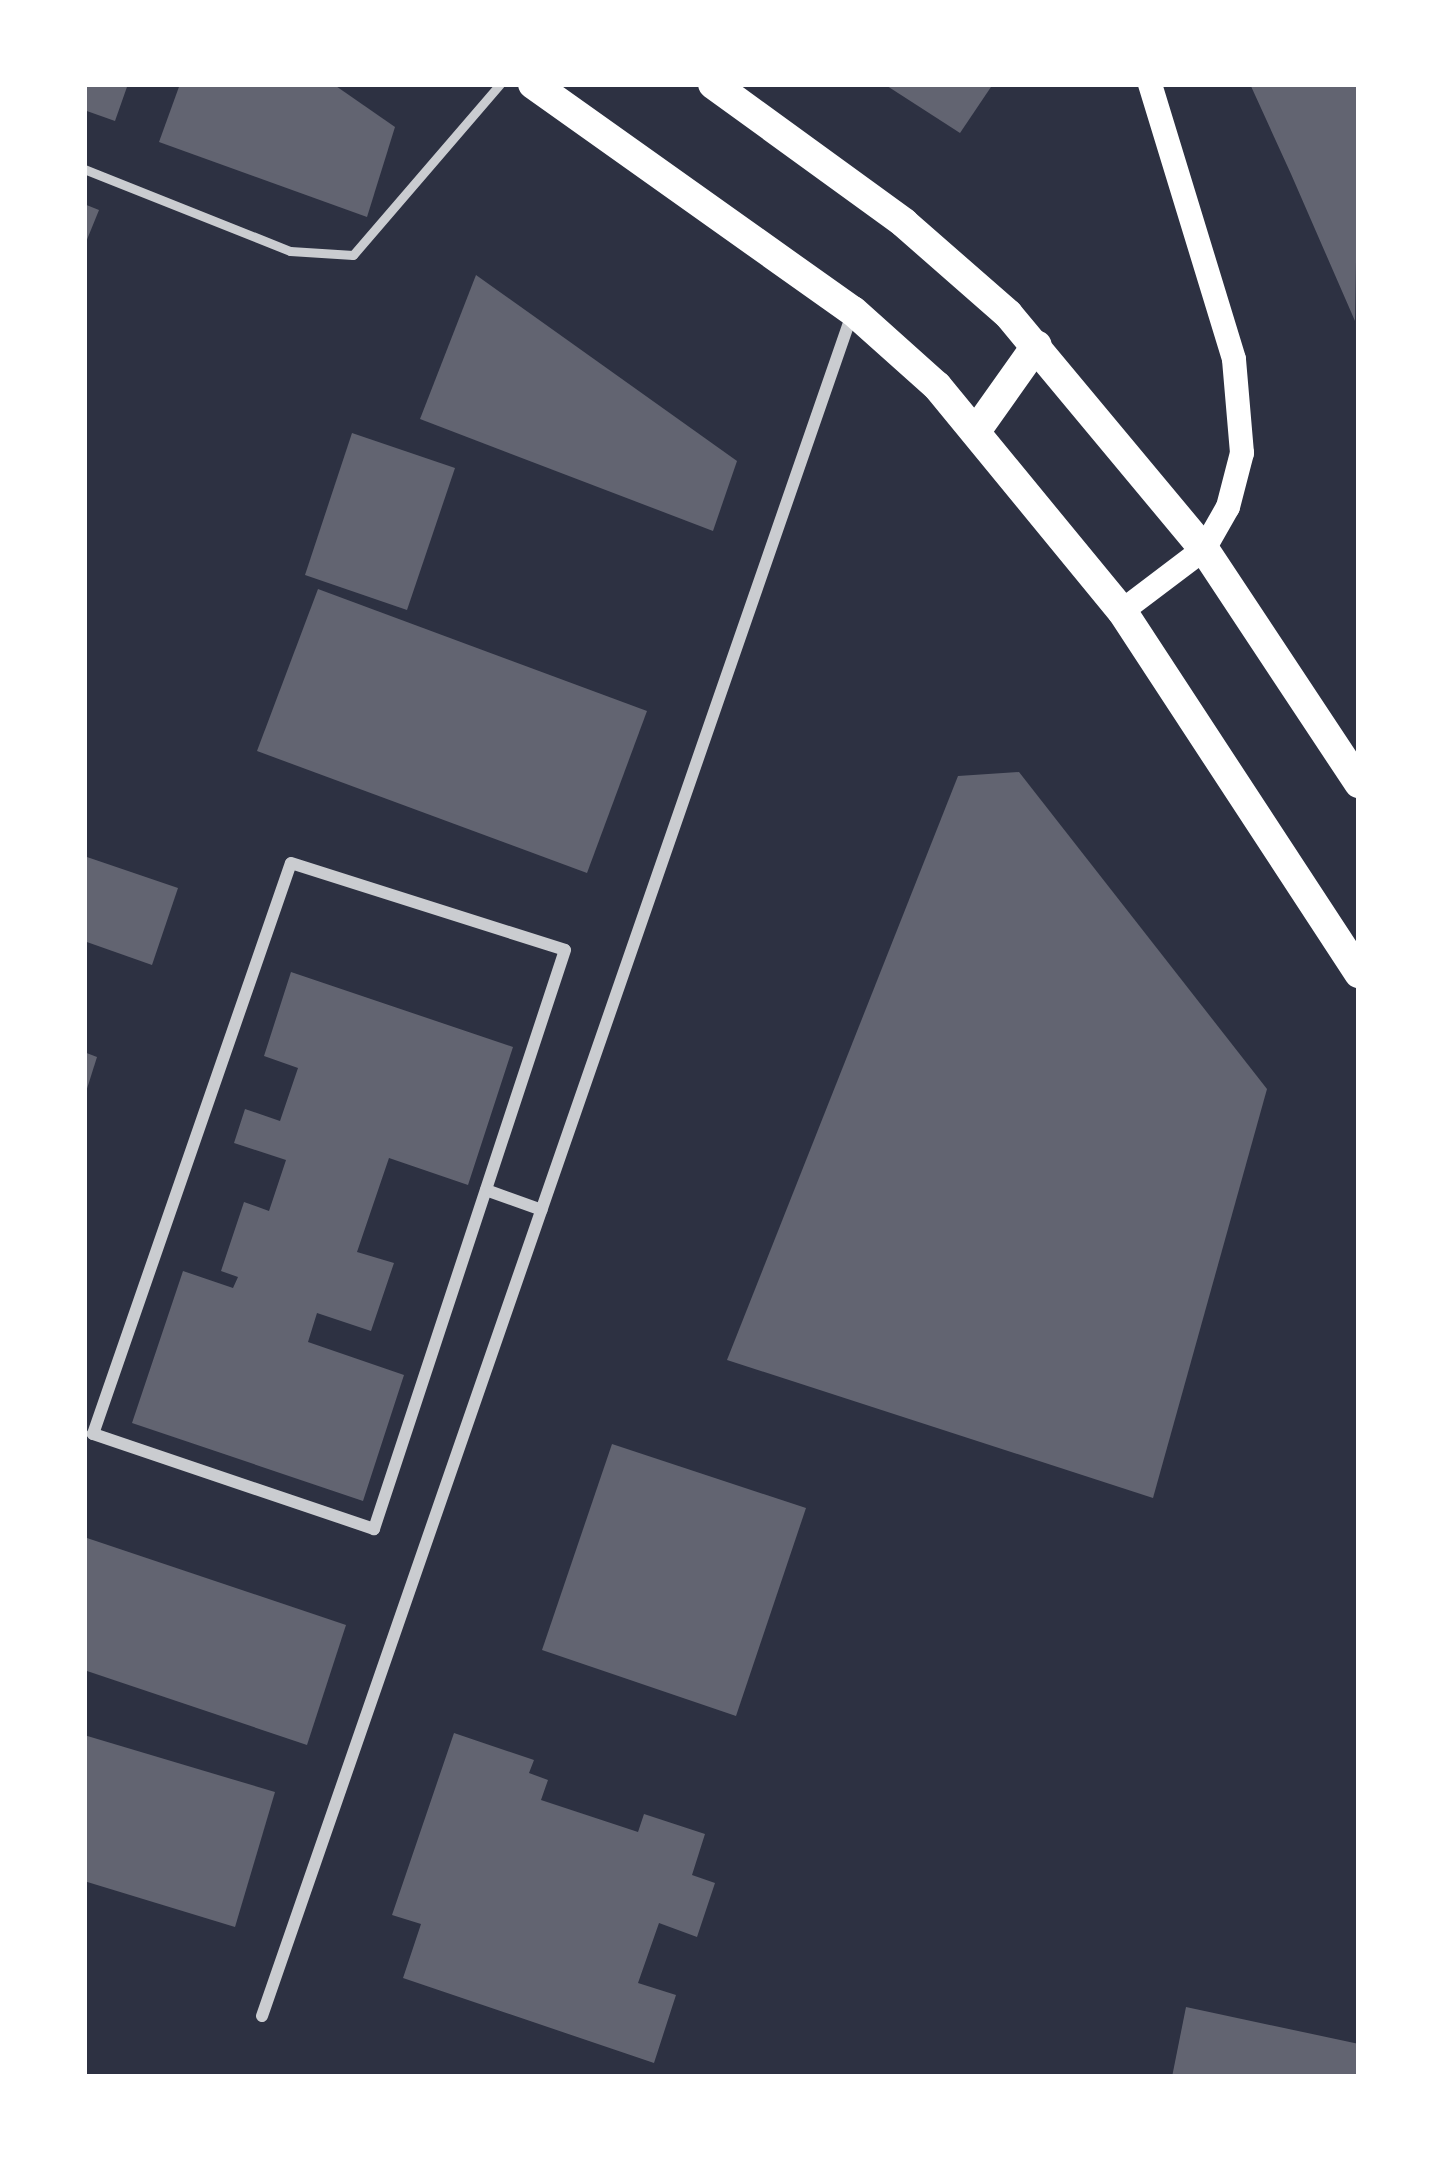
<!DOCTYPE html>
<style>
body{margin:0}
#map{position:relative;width:1443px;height:2161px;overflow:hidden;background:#2d3142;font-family:Rubik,sans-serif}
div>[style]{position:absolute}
.building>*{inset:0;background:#626471}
.service>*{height:9px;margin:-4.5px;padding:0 4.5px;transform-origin:4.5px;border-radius:4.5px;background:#caccd0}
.minor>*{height:12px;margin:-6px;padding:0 6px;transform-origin:6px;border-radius:6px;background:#caccd0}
.secondary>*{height:24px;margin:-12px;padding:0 12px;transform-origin:12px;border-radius:12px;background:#fff}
.primary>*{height:30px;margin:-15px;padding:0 15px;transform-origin:15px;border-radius:15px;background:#fff}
span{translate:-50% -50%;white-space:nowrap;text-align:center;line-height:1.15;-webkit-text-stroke:9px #fff;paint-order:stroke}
.frame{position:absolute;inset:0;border:87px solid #fff;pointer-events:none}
</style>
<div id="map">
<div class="building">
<i style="clip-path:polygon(84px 84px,128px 84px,115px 121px,84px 110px)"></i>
<i style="clip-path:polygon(180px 84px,333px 84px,395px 127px,367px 217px,159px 142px)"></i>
<i style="clip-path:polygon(884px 84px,993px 84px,960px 133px)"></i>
<i style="clip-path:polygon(1250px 84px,1359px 84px,1355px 321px,1291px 174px)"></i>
<i style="clip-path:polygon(84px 204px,99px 210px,84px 247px)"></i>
<i style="clip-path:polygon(476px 275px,737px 461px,713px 531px,420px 419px)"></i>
<i style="clip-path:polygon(352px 433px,455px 468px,407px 610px,305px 575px)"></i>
<i style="clip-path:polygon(318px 589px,647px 711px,587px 873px,257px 751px)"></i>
<i style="clip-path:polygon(1019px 772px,1267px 1089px,1153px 1498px,727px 1360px,958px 776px)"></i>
<i style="clip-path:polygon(84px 856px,178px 888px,152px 965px,84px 941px)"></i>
<i style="clip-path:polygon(291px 972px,513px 1047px,468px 1185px,389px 1158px,357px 1252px,394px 1263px,371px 1331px,317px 1313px,308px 1342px,404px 1375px,363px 1501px,132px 1423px,183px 1271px,233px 1288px,238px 1277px,221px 1271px,244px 1202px,269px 1211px,286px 1160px,234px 1143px,245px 1109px,280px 1121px,298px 1068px,264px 1056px)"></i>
<i style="clip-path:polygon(84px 1052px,97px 1057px,85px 1095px,84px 1095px)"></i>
<i style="clip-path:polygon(612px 1444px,806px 1508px,736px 1716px,542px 1650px)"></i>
<i style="clip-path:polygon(84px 1537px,346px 1625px,307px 1745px,84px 1670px)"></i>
<i style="clip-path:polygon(454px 1733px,534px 1760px,529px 1773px,548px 1780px,541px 1800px,638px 1832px,644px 1814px,705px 1834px,692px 1875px,715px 1883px,697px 1937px,659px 1923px,638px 1983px,676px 1995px,654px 2063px,403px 1978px,421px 1924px,392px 1915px)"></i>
<i style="clip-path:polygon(84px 1735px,275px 1792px,235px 1927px,84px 1881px)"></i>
<i style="clip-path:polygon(1186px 2007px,1359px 2044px,1359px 2077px,1172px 2077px)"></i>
</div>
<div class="service">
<i style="left:84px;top:169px;width:222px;rotate:21.7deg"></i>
<i style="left:290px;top:251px;width:63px;rotate:3.6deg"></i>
<i style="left:353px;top:255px;width:225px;rotate:-49.3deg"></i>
</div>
<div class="minor">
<i style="left:291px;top:863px;width:287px;rotate:17.6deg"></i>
<i style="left:565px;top:950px;width:610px;rotate:108.26deg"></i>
<i style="left:374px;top:1529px;width:297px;rotate:-161.3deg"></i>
<i style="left:93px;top:1434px;width:604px;rotate:-70.88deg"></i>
<i style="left:486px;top:1190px;width:59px;rotate:19.7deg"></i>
<i style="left:262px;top:2016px;width:1805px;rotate:-70.88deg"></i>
</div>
<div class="secondary">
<i style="left:1122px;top:611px;width:103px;rotate:-37.1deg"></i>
<i style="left:1204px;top:549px;width:48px;rotate:-60.3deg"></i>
<i style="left:1228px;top:507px;width:56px;rotate:-75.5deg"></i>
<i style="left:1242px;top:453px;width:94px;rotate:-94.9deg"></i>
<i style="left:1234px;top:359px;width:288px;rotate:-107deg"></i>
</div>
<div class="primary">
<i style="left:533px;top:84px;width:392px;rotate:35.4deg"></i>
<i style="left:853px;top:311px;width:113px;rotate:41.8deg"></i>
<i style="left:937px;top:386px;width:291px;rotate:50.6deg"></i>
<i style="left:1122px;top:611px;width:433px;rotate:56.8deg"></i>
<i style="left:713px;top:84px;width:236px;rotate:36deg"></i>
<i style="left:904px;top:223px;width:138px;rotate:41.2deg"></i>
<i style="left:1008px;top:314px;width:306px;rotate:50.2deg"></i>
<i style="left:1204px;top:549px;width:281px;rotate:56.5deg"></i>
<i style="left:976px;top:431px;width:105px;rotate:-54.7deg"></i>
</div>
<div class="frame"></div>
</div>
